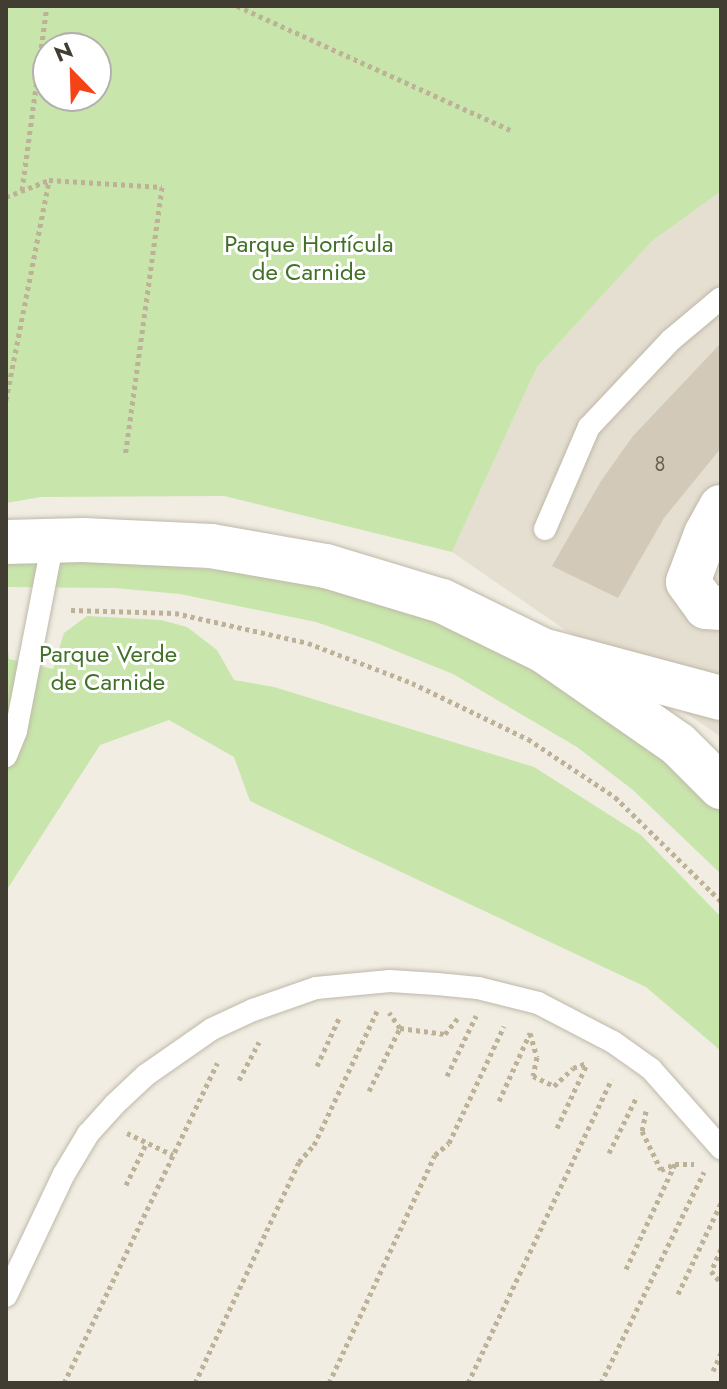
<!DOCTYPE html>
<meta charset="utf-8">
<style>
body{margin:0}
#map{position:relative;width:727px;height:1389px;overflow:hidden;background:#f1ede2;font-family:Jost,sans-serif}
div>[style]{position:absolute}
.residential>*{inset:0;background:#e5dfd1}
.green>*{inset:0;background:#c8e5ab}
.building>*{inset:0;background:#d2c9b8}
.path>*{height:5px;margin-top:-2.5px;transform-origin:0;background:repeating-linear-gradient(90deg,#bdb297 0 4px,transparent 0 8px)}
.roads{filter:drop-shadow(0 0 2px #bfb8a9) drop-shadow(0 0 2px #bfb8a9)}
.service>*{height:22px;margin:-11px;padding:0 11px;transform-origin:11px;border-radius:11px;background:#fff}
.minor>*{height:44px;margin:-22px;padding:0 22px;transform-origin:22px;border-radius:22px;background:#fff}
.tertiary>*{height:44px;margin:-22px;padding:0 22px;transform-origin:22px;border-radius:22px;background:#fff}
span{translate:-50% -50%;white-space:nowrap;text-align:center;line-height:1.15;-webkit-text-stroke:6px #fff;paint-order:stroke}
.number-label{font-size:20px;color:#666054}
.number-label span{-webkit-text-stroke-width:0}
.park-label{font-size:24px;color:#417129}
.frame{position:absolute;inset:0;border:8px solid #423d33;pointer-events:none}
.north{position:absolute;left:32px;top:32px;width:80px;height:80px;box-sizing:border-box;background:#fff;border:2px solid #b3b1ad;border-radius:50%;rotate:337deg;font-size:22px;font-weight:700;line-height:32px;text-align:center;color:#423d33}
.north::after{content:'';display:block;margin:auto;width:28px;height:36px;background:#f44316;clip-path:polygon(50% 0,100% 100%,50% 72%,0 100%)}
</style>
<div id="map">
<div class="residential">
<i style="clip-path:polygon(721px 191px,721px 737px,452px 552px,537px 367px,651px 242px)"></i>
</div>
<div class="green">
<i style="clip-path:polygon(evenodd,6px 6px,721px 6px,721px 191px,651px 242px,537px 367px,452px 552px,224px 496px,41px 497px,6px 503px,6px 6px,48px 48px,96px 48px,96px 96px,48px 96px,48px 48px)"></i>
<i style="clip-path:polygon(78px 558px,249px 573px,333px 590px,420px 615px,490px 645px,561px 684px,631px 732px,721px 812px,721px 874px,633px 790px,577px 747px,453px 674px,374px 642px,316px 622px,180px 594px,115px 588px,6px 587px,6px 561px)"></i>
<i style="clip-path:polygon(87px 616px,161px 620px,187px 627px,217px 650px,234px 680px,274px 687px,534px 767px,641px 835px,721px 917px,721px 1051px,646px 987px,250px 801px,234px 757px,169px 720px,100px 745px,6px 891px,6px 633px,9px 659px,53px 669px,64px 633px)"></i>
</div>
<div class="building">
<i style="clip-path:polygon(721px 343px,721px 448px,664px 518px,618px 598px,552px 566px,601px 481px,633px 436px)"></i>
</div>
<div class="path">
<i style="left:237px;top:6px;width:300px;rotate:24.4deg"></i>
<i style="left:22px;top:190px;width:186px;rotate:-82.3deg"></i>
<i style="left:6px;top:197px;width:46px;rotate:-21.6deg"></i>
<i style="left:49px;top:180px;width:113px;rotate:3.5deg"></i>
<i style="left:162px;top:187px;width:272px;rotate:97.8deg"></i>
<i style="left:6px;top:400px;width:223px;rotate:-78.9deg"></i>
<i style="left:71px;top:610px;width:104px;rotate:1.7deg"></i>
<i style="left:175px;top:613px;width:136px;rotate:12.7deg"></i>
<i style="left:308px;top:643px;width:111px;rotate:21deg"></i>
<i style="left:412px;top:683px;width:129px;rotate:25.8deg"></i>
<i style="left:528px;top:739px;width:105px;rotate:33.7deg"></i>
<i style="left:615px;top:797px;width:148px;rotate:44.5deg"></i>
<i style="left:400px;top:1028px;width:45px;rotate:7.6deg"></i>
<i style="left:445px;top:1034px;width:22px;rotate:-51deg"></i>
<i style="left:530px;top:1033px;width:25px;rotate:74deg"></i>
<i style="left:537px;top:1057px;width:19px;rotate:102deg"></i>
<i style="left:533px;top:1076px;width:23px;rotate:25deg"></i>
<i style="left:554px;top:1086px;width:26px;rotate:-43deg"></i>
<i style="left:573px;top:1068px;width:15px;rotate:-20deg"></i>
<i style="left:317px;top:1066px;width:55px;rotate:-65.3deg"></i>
<i style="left:447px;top:1076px;width:67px;rotate:-64.2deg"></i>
<i style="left:239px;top:1080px;width:43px;rotate:-62.2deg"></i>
<i style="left:369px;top:1091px;width:70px;rotate:-63.8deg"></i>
<i style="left:400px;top:1028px;width:19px;rotate:-125deg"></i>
<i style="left:499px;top:1101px;width:75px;rotate:-65.5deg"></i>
<i style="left:646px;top:1111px;width:20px;rotate:101deg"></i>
<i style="left:642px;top:1131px;width:43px;rotate:64deg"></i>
<i style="left:661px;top:1170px;width:15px;rotate:-23deg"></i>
<i style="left:675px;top:1164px;width:19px"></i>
<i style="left:557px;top:1128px;width:71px;rotate:-64.9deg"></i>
<i style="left:127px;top:1133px;width:51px;rotate:25.6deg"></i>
<i style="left:609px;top:1153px;width:64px;rotate:-63.8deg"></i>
<i style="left:126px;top:1185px;width:48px;rotate:-64deg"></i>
<i style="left:721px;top:1249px;width:24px;rotate:114deg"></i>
<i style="left:711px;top:1271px;width:16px;rotate:50deg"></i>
<i style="left:626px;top:1269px;width:116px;rotate:-65deg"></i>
<i style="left:678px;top:1294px;width:101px;rotate:-64.7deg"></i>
<i style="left:713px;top:1371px;width:20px;rotate:-66deg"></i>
<i style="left:64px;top:1383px;width:355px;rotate:-64.4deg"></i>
<i style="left:195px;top:1383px;width:244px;rotate:-64.8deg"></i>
<i style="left:299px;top:1162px;width:23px;rotate:-49deg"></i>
<i style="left:314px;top:1145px;width:148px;rotate:-64.8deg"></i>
<i style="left:329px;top:1383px;width:251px;rotate:-65.1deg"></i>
<i style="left:435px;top:1155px;width:18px;rotate:-41deg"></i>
<i style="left:449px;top:1143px;width:129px;rotate:-64.8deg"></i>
<i style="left:468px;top:1383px;width:336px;rotate:-64.7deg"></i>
<i style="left:601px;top:1383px;width:235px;rotate:-64deg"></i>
</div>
<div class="roads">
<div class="service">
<i style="left:545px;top:529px;width:111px;rotate:-66.7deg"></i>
<i style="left:589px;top:427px;width:120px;rotate:-46.7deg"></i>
<i style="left:671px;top:340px;width:65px;rotate:-40deg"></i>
<i style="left:6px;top:756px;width:27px;rotate:-68deg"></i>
<i style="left:16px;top:731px;width:194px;rotate:-79deg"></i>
<i style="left:6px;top:1296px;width:135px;rotate:-64.6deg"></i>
<i style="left:64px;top:1174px;width:47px;rotate:-59deg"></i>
<i style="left:88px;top:1134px;width:39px;rotate:-48deg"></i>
<i style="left:114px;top:1105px;width:44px;rotate:-43.2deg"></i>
<i style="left:146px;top:1075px;width:80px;rotate:-34.9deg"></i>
<i style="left:212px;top:1029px;width:45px;rotate:-24.9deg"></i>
<i style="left:253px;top:1010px;width:67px;rotate:-19.2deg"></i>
<i style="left:316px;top:988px;width:74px;rotate:-5.4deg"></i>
<i style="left:390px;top:981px;width:47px;rotate:3.7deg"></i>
<i style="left:437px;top:984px;width:41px;rotate:5.6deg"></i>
<i style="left:478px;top:988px;width:62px;rotate:14deg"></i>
<i style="left:538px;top:1003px;width:85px;rotate:27.5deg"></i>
<i style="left:613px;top:1042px;width:47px;rotate:35.4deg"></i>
<i style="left:651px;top:1069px;width:106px;rotate:48.5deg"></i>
</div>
<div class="minor">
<i style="left:721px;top:507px;width:31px;rotate:119deg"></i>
<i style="left:706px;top:534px;width:51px;rotate:110.6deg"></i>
<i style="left:688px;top:582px;width:31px;rotate:54deg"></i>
<i style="left:706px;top:607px;width:15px;rotate:4deg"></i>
<i style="left:549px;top:652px;width:178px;rotate:15deg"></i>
</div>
<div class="tertiary">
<i style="left:6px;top:542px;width:77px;rotate:-1.5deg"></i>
<i style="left:83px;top:540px;width:128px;rotate:2.7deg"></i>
<i style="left:211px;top:546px;width:117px;rotate:9.9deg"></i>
<i style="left:326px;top:566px;width:121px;rotate:16.8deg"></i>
<i style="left:442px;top:601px;width:114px;rotate:26.1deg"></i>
<i style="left:544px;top:651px;width:163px;rotate:34.8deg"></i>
<i style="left:678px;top:744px;width:61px;rotate:45deg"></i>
</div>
</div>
<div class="number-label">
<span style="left:660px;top:464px">8</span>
</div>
<div class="park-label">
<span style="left:309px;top:258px">Parque Hortícula<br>de Carnide</span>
<span style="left:108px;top:668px">Parque Verde<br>de Carnide</span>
</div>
<div class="frame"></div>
<div class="north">N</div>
</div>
